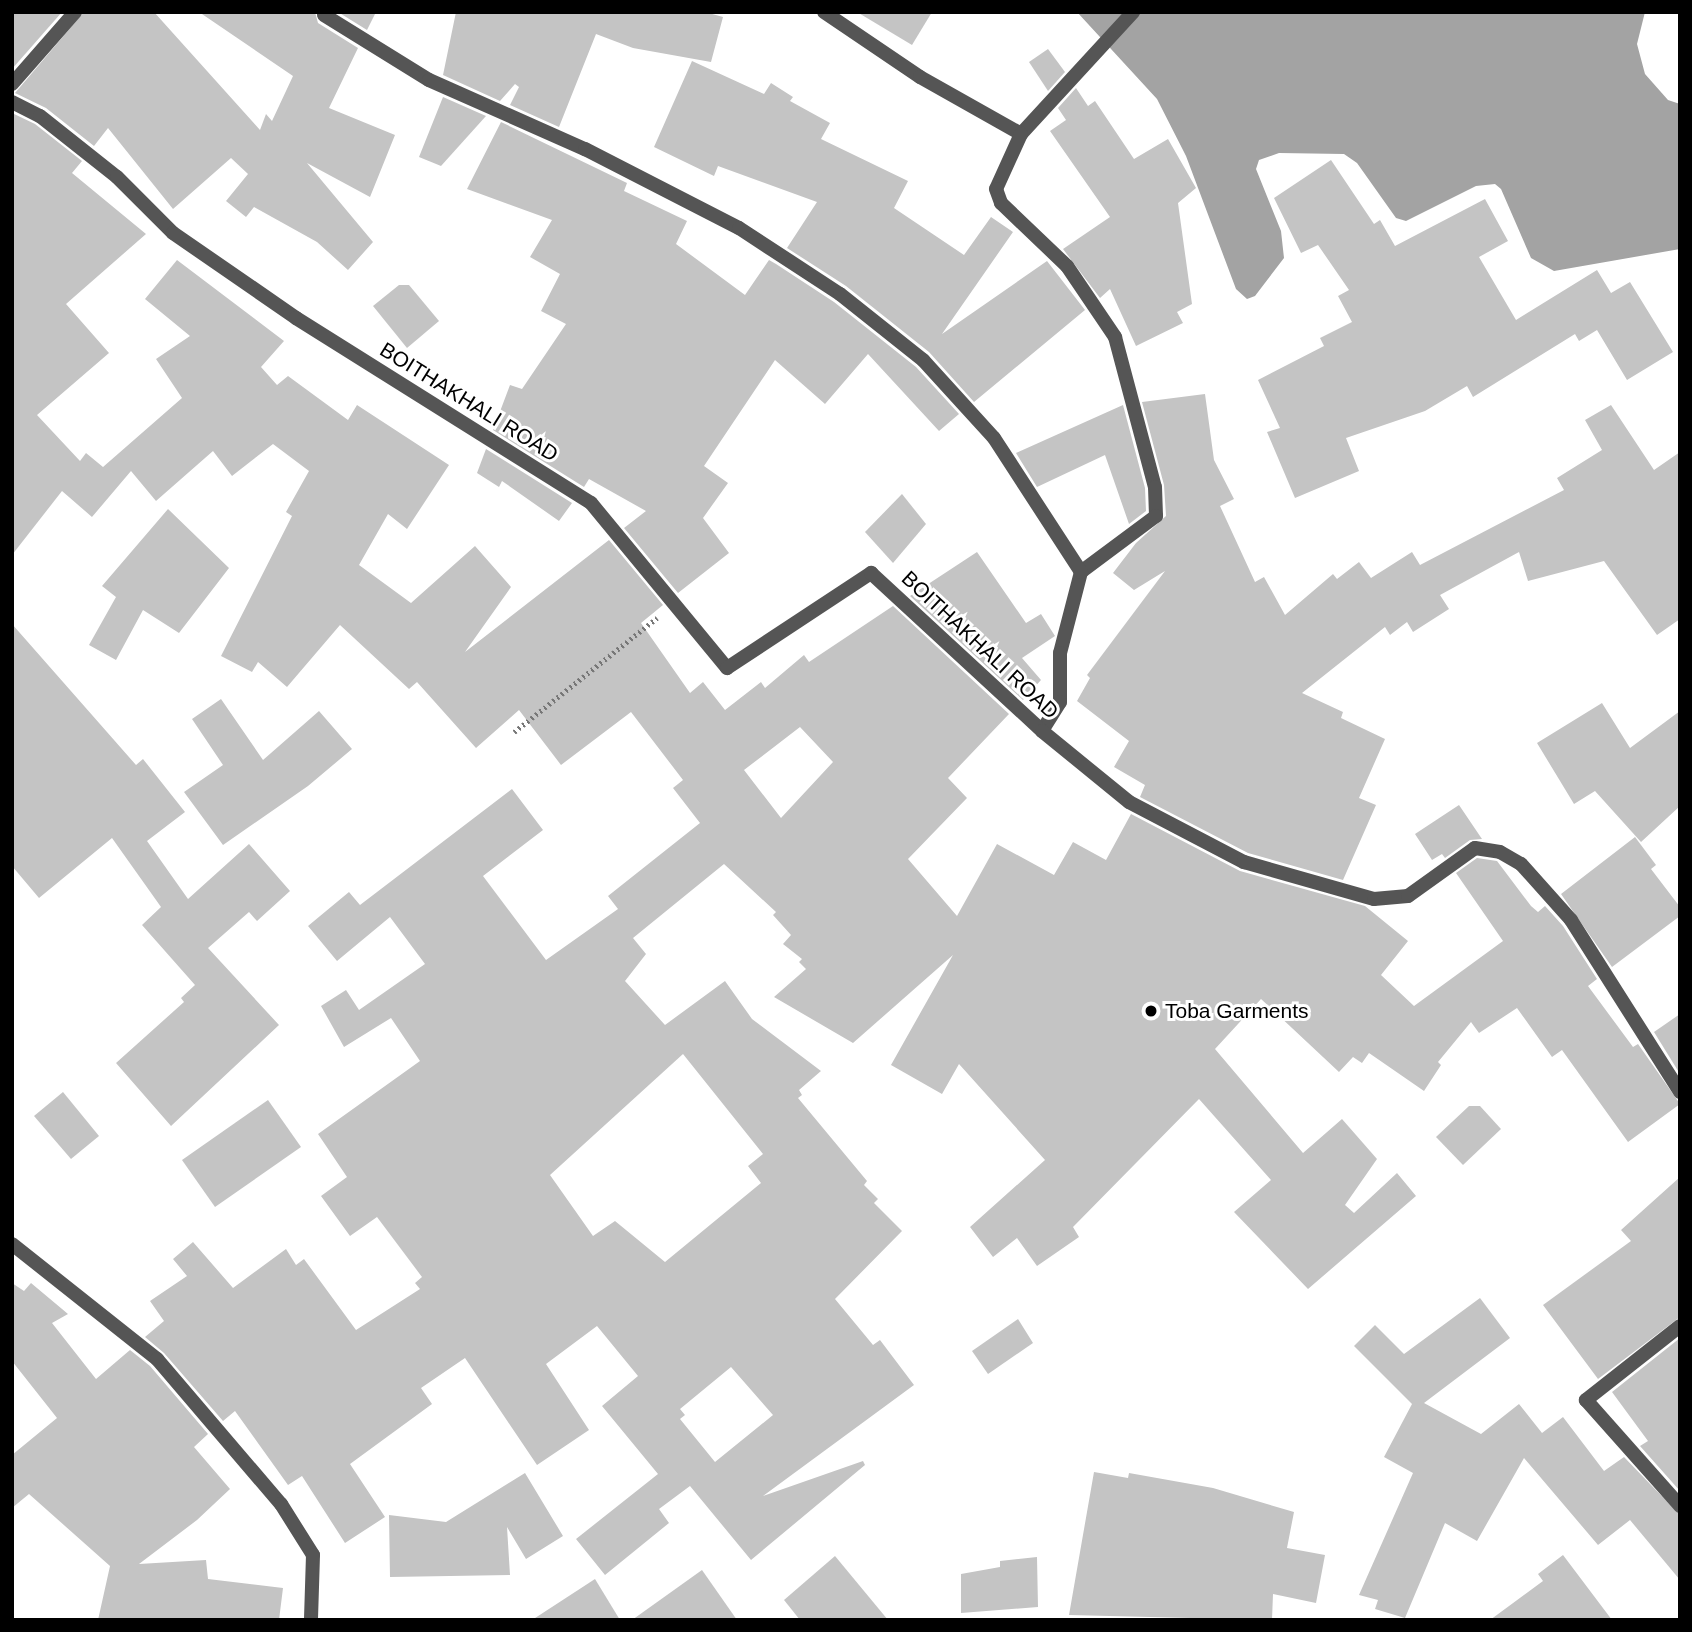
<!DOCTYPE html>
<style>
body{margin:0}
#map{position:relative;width:1692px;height:1632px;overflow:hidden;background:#fff;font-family:Helvetica,sans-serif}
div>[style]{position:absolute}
.water>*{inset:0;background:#a3a3a3}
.building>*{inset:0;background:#c4c4c4}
.path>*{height:4.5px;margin-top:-2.25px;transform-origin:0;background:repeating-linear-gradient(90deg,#777 0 2px,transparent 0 5.5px)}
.lane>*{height:14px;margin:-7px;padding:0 7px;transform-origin:7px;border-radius:7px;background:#555}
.street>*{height:14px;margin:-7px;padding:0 7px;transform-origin:7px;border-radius:7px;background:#555}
.dots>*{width:19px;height:19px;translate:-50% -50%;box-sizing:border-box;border:4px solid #fff;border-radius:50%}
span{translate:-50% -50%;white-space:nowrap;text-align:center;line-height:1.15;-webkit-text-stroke:6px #fff;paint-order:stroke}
.street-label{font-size:21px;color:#000}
.poi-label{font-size:21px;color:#000}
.left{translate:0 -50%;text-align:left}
.frame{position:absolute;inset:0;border:14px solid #000;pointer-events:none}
</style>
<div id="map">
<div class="water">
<i style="clip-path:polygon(1077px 12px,1645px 12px,1637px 44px,1645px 74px,1668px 100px,1680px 104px,1680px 249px,1554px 271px,1531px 258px,1501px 189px,1495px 184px,1476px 186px,1406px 221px,1396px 218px,1357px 163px,1344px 154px,1279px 153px,1259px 160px,1256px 169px,1281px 231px,1284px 258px,1255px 296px,1247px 299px,1236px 289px,1186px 156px,1157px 99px)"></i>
</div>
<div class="building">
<i style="clip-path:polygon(12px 12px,62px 12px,12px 69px)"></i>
<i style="clip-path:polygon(84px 12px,154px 12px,260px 130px,266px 114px,272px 121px,293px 76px,199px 12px,315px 12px,318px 23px,358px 48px,329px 108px,395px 135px,370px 197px,307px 163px,373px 242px,348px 270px,317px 242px,254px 207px,246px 217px,226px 201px,248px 174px,231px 158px,173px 209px,108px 128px,94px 146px,46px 108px,15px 93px)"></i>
<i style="clip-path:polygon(338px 12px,376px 12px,367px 30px)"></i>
<i style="clip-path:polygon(456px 12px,705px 12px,723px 17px,711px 62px,633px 48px,596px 34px,559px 127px,510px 105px,519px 87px,515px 84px,500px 101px,443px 75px)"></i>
<i style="clip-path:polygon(857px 12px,932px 12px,912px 45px)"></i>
<i style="clip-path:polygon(1048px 49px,1065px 72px,1048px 91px,1029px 62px)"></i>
<i style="clip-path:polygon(692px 61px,764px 94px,771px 83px,793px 97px,790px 101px,830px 123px,821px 139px,908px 181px,894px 208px,964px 255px,991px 217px,1013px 232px,942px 334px,1047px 261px,1085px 310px,974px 402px,929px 352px,846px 286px,787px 248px,817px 202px,718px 166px,714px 176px,654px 147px)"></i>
<i style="clip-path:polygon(1076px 88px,1088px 106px,1095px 101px,1134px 159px,1168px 139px,1196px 188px,1178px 203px,1192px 304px,1177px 312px,1183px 323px,1136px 346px,1110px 289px,1100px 298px,1063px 249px,1110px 217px,1050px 131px,1066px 120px,1058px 108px)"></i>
<i style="clip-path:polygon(443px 97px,486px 116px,441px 166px,419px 157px)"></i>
<i style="clip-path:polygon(evenodd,12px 113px,35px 124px,82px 161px,72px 173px,146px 234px,66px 304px,109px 353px,37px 415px,80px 461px,86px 453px,103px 467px,182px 398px,156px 359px,190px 336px,145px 299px,177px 260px,284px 341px,261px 367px,277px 385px,288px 376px,348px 420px,357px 405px,449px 465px,407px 529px,388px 514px,359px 565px,411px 603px,475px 546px,511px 587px,465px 652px,609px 540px,663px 605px,641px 623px,690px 693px,703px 682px,725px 710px,761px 682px,765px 688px,804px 655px,809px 662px,893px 606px,1009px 714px,948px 778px,967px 798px,908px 859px,957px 916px,997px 844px,1054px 875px,1073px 842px,1106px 860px,1131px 814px,1240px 871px,1365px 906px,1408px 941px,1381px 975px,1414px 1006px,1503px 941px,1456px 873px,1477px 858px,1497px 861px,1531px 906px,1538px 912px,1545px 906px,1563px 926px,1597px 979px,1588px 986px,1633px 1047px,1638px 1044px,1680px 1104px,1628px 1142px,1562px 1050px,1552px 1057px,1517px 1008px,1479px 1033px,1471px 1022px,1438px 1062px,1441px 1065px,1424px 1091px,1369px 1053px,1362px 1063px,1353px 1057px,1339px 1072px,1261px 999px,1215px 1049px,1303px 1153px,1342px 1119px,1377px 1159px,1345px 1205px,1354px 1213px,1397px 1173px,1416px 1196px,1308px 1289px,1234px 1212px,1271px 1180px,1199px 1099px,1073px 1227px,1079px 1237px,1037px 1266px,1017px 1238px,993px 1257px,970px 1227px,1045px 1160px,959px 1064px,942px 1094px,891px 1065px,953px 955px,853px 1043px,774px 997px,806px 969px,799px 962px,802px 959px,783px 944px,791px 935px,773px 915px,776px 912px,724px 864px,633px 938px,646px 954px,625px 981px,665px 1025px,725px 981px,752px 1019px,821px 1071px,799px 1090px,802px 1095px,798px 1098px,867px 1181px,864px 1185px,878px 1199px,874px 1203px,902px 1231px,835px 1299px,873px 1345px,880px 1340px,914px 1385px,763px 1496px,863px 1461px,865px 1465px,751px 1560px,690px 1486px,659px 1509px,669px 1523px,605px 1575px,576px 1539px,658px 1474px,602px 1406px,638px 1376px,597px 1326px,546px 1364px,589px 1430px,537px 1465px,465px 1358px,421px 1388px,432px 1404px,350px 1464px,385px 1517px,345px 1543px,302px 1476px,288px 1485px,235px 1411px,223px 1421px,164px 1353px,145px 1337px,164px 1321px,150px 1301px,187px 1276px,173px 1259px,193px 1242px,233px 1288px,286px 1249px,296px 1265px,304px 1259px,356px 1330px,420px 1289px,415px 1283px,422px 1277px,377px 1217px,350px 1236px,321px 1196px,347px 1177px,318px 1134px,420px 1061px,391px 1018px,344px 1047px,321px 1006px,346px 990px,359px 1010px,425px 964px,390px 917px,337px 961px,308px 926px,349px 892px,360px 905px,512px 789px,543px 830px,483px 876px,546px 960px,618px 909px,608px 896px,700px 823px,673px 788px,683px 780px,631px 712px,561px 765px,519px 710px,476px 748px,417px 682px,409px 689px,340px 625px,287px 687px,258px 662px,252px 672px,221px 656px,292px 516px,286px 512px,309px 471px,273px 444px,232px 476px,213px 451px,156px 501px,131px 471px,92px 517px,62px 491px,12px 555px,12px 113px,800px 727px,833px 762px,781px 818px,744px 770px,800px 727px,12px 113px,683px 1054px,763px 1154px,748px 1166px,761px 1183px,665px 1262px,615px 1221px,593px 1236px,550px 1175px,683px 1054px,12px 113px,731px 1367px,773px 1415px,715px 1462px,680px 1419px,685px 1415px,680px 1409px,731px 1367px)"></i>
<i style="clip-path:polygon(501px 122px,627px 183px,624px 191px,687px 221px,676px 244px,745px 295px,769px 260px,776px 264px,834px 302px,916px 367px,959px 414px,939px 431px,868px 354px,825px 404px,775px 360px,704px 466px,728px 483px,703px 518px,729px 553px,678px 593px,624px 528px,646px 511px,589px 479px,584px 487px,493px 430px,510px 385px,522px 389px,566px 324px,541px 311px,560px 274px,530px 257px,552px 220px,467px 189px)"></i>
<i style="clip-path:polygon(1331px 160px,1374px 224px,1380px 220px,1395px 246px,1485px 199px,1508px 241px,1479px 257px,1516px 320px,1597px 270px,1611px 293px,1630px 282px,1673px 352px,1627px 380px,1597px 330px,1579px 341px,1575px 334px,1473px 397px,1467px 386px,1425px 411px,1346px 438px,1359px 471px,1295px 498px,1267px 432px,1280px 428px,1258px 380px,1324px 346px,1320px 338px,1352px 322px,1338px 296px,1349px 290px,1318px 245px,1301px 253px,1274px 198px)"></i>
<i style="clip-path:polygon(399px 285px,409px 285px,439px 321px,407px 348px,373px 306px)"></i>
<i style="clip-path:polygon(1205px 394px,1214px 460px,1234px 499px,1220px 506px,1255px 582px,1264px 577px,1285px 615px,1333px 574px,1337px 579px,1359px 562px,1371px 578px,1412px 552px,1420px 565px,1564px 490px,1557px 478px,1602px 450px,1585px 420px,1611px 405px,1654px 470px,1680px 452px,1680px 619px,1657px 635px,1604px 561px,1528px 581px,1519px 552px,1440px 595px,1449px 609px,1413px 632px,1407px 622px,1390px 635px,1385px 627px,1302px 693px,1343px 712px,1341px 718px,1385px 739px,1359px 798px,1376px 805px,1343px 880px,1248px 853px,1140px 797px,1145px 785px,1114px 767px,1129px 741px,1077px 701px,1090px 678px,1087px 675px,1165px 571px,1134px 590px,1113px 573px,1136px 543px,1166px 516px,1164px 485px,1142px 402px)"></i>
<i style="clip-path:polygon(1123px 405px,1145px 488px,1146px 511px,1129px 524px,1105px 455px,1037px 487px,1016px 453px)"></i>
<i style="clip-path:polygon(486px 449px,572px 503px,559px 521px,502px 481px,499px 487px,477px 473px)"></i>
<i style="clip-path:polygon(902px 494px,926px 524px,893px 563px,865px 532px)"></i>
<i style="clip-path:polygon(168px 509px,229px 568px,179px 633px,143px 610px,116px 660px,89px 645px,116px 597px,102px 586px)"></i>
<i style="clip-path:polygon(977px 552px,1026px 623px,1041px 614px,1055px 636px,1022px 658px,1041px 680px,1023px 700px,910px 596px)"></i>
<i style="clip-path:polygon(12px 624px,136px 765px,143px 759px,185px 812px,147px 841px,188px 899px,249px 844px,290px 891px,257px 921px,249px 912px,208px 948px,279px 1025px,171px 1126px,116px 1063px,184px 1002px,181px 998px,195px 985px,142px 925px,161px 907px,112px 838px,39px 898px,12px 866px)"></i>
<i style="clip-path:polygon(221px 699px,263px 760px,319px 711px,352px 749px,308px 786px,223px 845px,184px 792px,223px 765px,192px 719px)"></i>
<i style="clip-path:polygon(1602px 703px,1630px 748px,1680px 711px,1680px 806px,1641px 842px,1595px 791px,1574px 804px,1537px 743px)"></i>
<i style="clip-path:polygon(1459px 805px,1482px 839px,1470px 840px,1445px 858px,1442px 854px,1432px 860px,1415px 834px)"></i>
<i style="clip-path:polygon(1635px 837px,1656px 865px,1651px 869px,1680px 907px,1680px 916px,1612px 967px,1561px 894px)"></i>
<i style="clip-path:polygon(1680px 1014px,1680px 1074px,1654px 1032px)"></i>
<i style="clip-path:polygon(63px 1092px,99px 1136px,71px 1159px,34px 1116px)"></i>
<i style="clip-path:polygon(268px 1100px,301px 1147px,215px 1207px,182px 1160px)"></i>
<i style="clip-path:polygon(1469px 1106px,1480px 1106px,1501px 1129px,1463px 1165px,1436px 1137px)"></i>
<i style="clip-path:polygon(1680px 1177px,1680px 1317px,1598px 1379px,1543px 1305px,1631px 1241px,1621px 1230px)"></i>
<i style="clip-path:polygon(12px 1283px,24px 1291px,31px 1283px,68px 1314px,52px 1323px,96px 1379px,130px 1350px,150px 1366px,208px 1434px,194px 1447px,230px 1489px,197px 1520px,139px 1564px,206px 1560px,208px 1579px,283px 1588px,279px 1620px,98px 1620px,110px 1566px,29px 1494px,12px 1508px,12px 1455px,57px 1418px,12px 1361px)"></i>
<i style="clip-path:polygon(1480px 1298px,1510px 1338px,1424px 1403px,1481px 1434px,1519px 1404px,1542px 1433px,1563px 1417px,1604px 1471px,1624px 1457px,1680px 1515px,1680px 1580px,1630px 1520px,1598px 1545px,1524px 1458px,1477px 1541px,1445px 1523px,1405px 1618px,1375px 1609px,1378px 1600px,1359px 1595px,1413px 1473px,1384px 1457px,1412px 1404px,1354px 1346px,1375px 1325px,1404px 1354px)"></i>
<i style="clip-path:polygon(1018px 1319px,1033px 1343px,988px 1374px,972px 1351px)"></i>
<i style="clip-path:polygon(1680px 1338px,1680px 1491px,1640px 1446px,1648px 1441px,1612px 1392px)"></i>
<i style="clip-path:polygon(1094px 1472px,1128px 1478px,1129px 1473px,1213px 1488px,1294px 1512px,1287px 1548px,1325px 1555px,1316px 1603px,1273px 1594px,1272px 1620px,1069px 1615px)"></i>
<i style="clip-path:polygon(525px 1473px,563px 1536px,526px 1559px,507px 1527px,510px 1575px,390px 1577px,389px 1515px,446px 1522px)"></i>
<i style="clip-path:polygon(1563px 1555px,1612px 1620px,1490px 1620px,1543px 1581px,1538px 1574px)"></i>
<i style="clip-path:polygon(835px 1556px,888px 1620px,800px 1620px,784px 1600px)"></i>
<i style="clip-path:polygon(1037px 1557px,1038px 1607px,961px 1613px,961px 1574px,1000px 1567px,1000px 1561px)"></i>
<i style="clip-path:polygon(702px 1570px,737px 1620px,632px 1620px)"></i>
<i style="clip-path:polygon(595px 1579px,620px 1620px,532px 1620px)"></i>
</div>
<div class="path">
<i style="left:514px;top:732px;width:183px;rotate:-38.6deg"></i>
</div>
<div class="lane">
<i style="left:1021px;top:134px;width:166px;rotate:-47.4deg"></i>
</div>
<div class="street">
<i style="left:824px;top:12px;width:116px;rotate:34.1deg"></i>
<i style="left:920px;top:77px;width:116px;rotate:29.4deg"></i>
<i style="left:1021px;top:134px;width:60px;rotate:114.4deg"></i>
<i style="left:996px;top:189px;width:15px;rotate:70deg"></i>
<i style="left:1001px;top:203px;width:91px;rotate:43.7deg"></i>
<i style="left:1067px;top:266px;width:86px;rotate:55.9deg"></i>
<i style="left:1115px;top:337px;width:155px;rotate:75.1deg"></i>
<i style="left:1155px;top:487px;width:29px;rotate:88deg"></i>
<i style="left:1156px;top:516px;width:94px;rotate:143.3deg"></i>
<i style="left:1081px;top:572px;width:84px;rotate:104.5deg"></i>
<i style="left:1060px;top:653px;width:49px;rotate:90deg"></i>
<i style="left:1060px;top:702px;width:34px;rotate:122deg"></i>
<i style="left:324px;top:15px;width:123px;rotate:31.8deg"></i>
<i style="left:429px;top:80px;width:171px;rotate:23.9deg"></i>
<i style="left:585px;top:149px;width:173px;rotate:27.2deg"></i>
<i style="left:739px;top:228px;width:121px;rotate:33.2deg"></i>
<i style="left:840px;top:294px;width:106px;rotate:38.5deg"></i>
<i style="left:923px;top:360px;width:105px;rotate:47.7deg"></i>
<i style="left:994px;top:438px;width:160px;rotate:57deg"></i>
<i style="left:12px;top:84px;width:96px;rotate:-48.8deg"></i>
<i style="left:12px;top:102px;width:31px;rotate:27deg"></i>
<i style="left:40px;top:116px;width:98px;rotate:38.4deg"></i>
<i style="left:117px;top:177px;width:79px;rotate:45deg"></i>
<i style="left:173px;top:233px;width:150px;rotate:34.6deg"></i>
<i style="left:296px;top:318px;width:348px;rotate:32.1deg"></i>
<i style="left:591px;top:503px;width:214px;rotate:50.5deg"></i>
<i style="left:727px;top:668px;width:173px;rotate:-33.4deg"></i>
<i style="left:871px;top:573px;width:233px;rotate:42.7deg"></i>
<i style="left:1042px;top:731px;width:112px;rotate:39.2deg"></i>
<i style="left:1129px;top:802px;width:130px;rotate:27.6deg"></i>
<i style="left:1244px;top:862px;width:135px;rotate:15.9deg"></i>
<i style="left:1374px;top:899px;width:34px;rotate:-5deg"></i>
<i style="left:1408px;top:896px;width:82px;rotate:-35.6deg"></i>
<i style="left:1475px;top:848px;width:25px;rotate:9deg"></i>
<i style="left:1500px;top:852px;width:24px;rotate:30deg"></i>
<i style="left:1521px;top:864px;width:75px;rotate:48.2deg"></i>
<i style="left:1571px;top:920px;width:204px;rotate:57.6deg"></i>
<i style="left:12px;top:1244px;width:185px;rotate:38.4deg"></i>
<i style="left:157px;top:1359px;width:191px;rotate:49.5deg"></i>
<i style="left:281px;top:1504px;width:60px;rotate:57.9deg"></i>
<i style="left:313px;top:1555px;width:65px;rotate:91.8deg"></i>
<i style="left:1680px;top:1326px;width:120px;rotate:141.8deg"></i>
<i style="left:1586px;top:1400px;width:142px;rotate:48.4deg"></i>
</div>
<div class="dots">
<i style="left:1151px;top:1011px;background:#000"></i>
</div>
<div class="street-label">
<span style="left:469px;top:402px;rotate:32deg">BOITHAKHALI ROAD</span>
<span style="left:980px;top:645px;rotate:43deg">BOITHAKHALI ROAD</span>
</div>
<div class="poi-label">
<span class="left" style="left:1165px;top:1011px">Toba Garments</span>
</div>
<div class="frame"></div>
</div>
